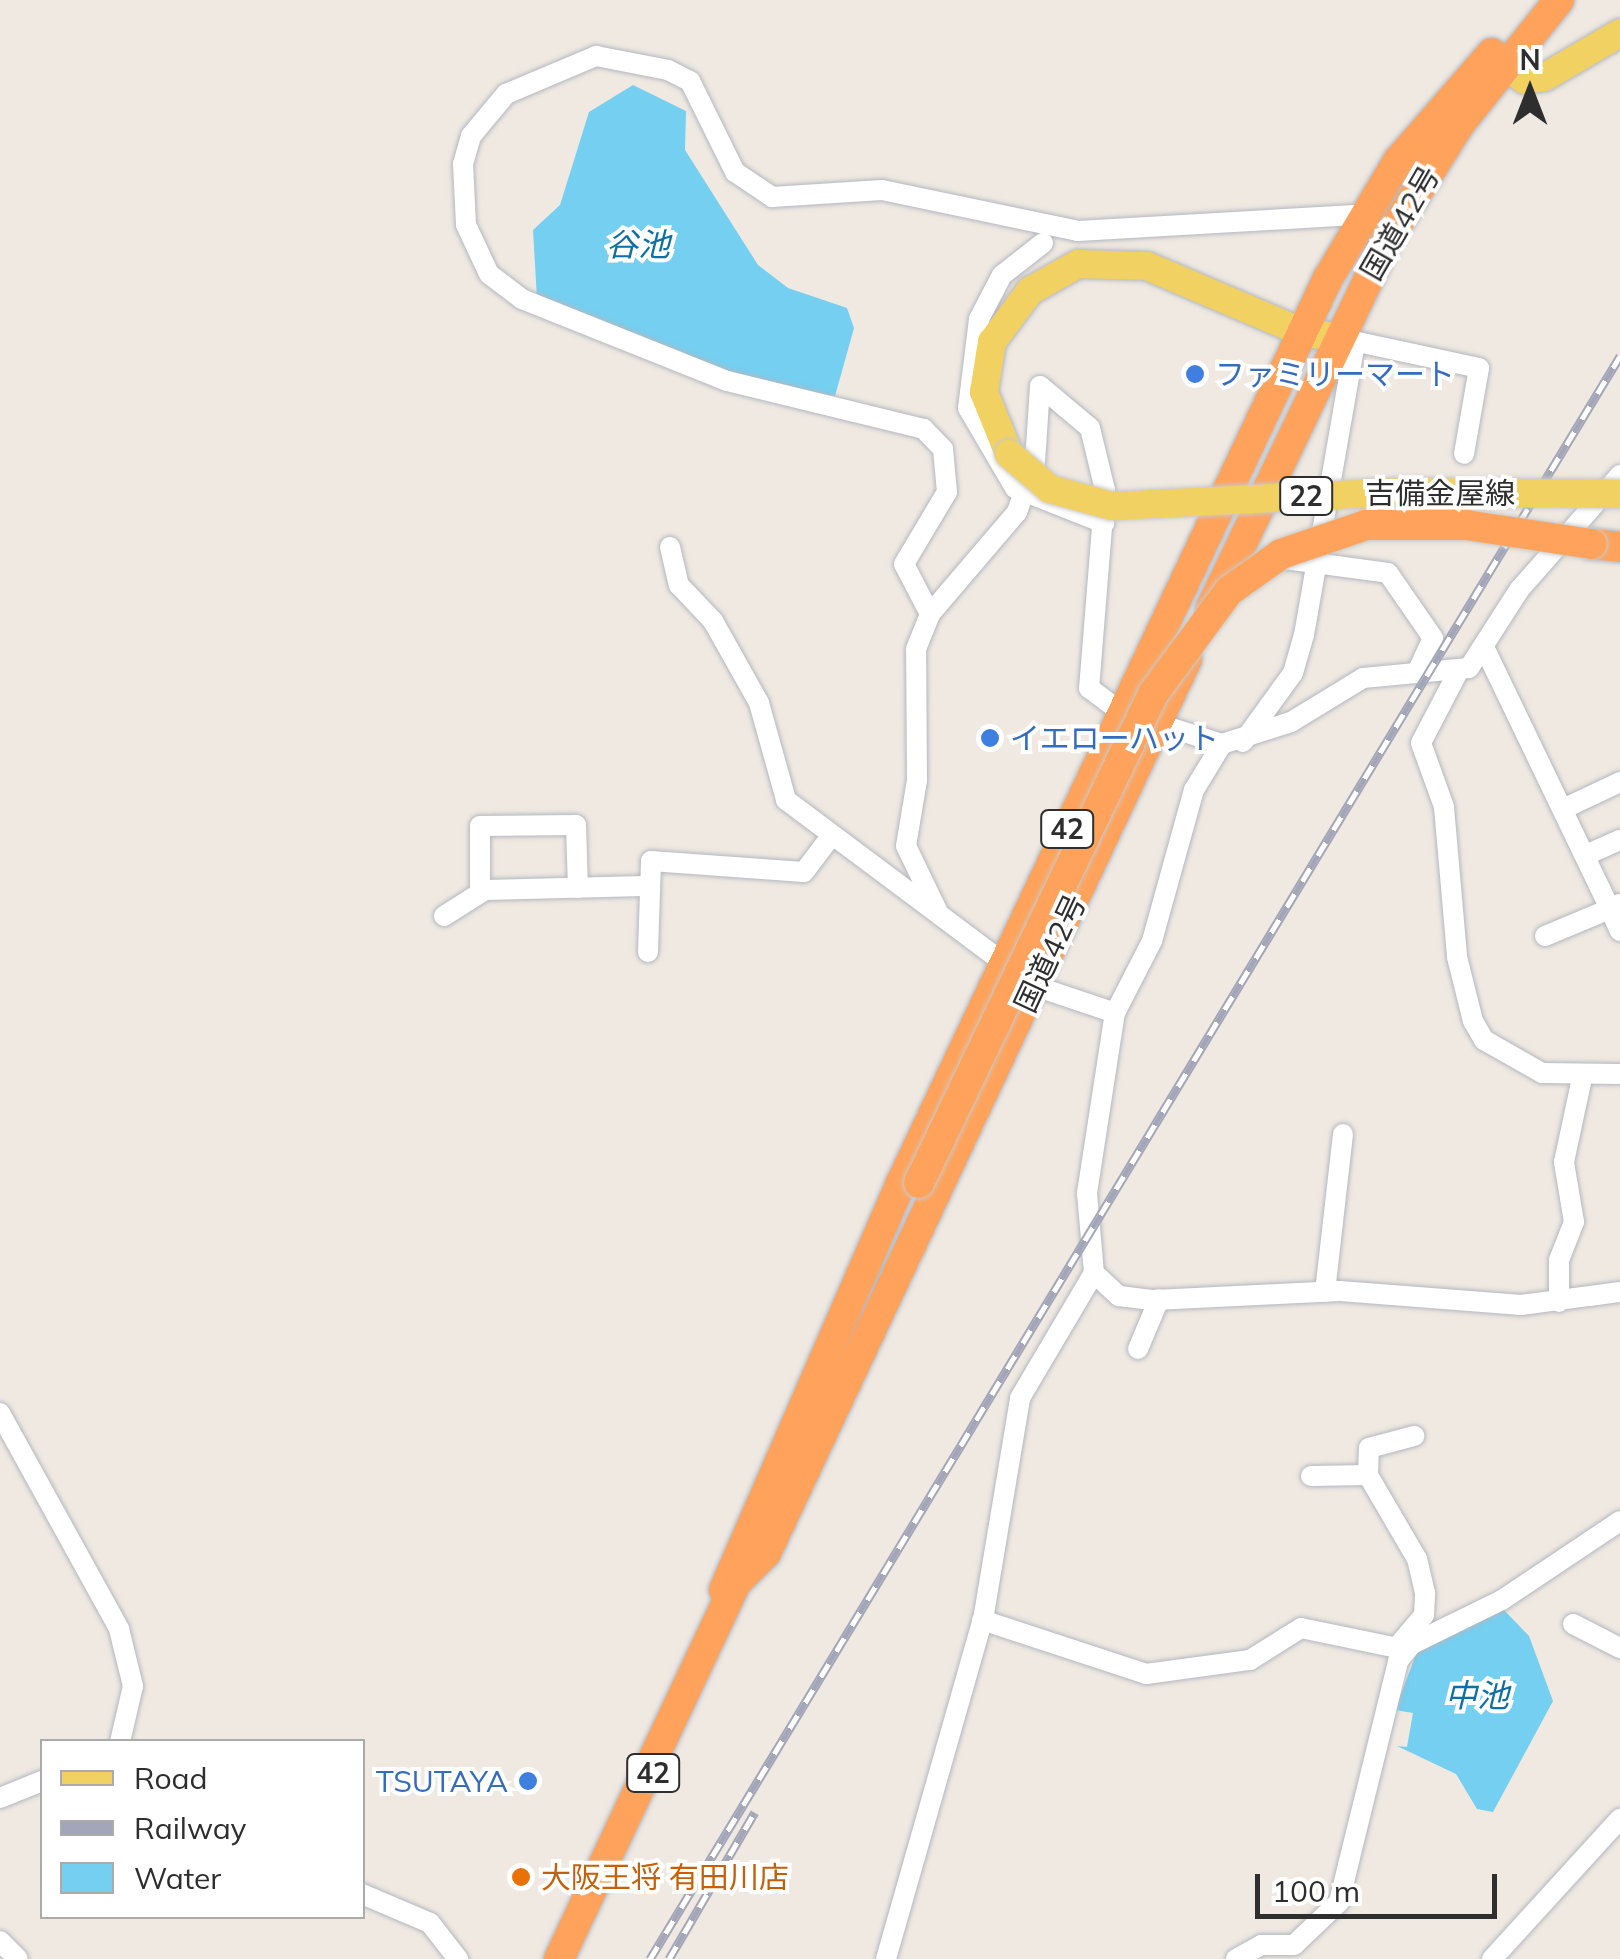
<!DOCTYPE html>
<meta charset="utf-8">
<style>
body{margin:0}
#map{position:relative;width:1620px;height:1959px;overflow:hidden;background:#efe9e1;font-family:Mulish,"Noto Sans JP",sans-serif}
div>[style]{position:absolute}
.water>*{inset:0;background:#75cff0}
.roads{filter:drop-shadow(0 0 2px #b4b7c1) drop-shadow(0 0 2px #b4b7c1)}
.minor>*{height:20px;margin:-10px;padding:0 10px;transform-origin:10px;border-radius:10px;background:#fff}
.major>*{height:28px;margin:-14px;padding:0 14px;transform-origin:14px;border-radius:14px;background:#f2d163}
.highway>*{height:30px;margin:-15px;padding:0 15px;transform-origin:15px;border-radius:15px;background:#ffa35c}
.rail>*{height:9px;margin-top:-4.5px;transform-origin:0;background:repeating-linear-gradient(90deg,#fff 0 15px,#a3a6b8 0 30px);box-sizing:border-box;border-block:2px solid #a3a6b8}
.bridges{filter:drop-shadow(0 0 2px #c9c9c9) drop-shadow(0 0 2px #c9c9c9)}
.major-bridge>*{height:28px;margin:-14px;padding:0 14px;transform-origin:14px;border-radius:14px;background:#f2d163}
.highway-bridge>*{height:30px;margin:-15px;padding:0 15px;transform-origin:15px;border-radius:15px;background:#ffa35c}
.dots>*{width:28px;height:28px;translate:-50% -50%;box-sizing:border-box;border:5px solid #fff;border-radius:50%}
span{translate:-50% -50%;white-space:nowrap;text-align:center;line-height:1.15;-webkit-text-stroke:8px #fff;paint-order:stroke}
.shield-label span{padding:2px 8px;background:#fff;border:2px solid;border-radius:8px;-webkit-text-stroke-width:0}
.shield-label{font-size:28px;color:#2e2e2e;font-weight:700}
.street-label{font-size:30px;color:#2e2e2e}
.shop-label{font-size:30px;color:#366cbe}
.left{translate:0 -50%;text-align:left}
.right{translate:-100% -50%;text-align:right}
.food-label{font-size:30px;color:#c56008}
.water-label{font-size:32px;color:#0d6fa3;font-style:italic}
.legend{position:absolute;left:40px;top:1739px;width:325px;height:180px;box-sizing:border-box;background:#fff;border:2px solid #ababab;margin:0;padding:12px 18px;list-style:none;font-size:30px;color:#2e2e2e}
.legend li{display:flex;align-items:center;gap:20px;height:50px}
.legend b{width:50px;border:2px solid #ababab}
.north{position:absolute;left:1480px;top:40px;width:100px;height:100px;-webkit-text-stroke:8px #fff;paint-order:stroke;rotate:0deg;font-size:28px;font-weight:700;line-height:40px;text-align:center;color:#2e2e2e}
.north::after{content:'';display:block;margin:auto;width:35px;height:45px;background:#2e2e2e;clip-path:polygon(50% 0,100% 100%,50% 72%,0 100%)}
.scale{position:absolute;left:1255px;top:1874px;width:242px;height:45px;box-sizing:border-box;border:5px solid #2e2e2e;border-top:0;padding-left:12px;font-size:30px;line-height:35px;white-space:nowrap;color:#2e2e2e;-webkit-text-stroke:8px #fff;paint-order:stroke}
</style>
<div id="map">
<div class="water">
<i style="clip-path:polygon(633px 85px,686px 111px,685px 150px,758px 265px,788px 288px,847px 308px,854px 328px,835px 396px,745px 379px,537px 299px,533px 230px,560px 205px,589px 112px)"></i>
<i style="clip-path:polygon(1504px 1610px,1529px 1636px,1553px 1701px,1493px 1812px,1477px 1809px,1456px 1774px,1397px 1746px,1407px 1747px,1413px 1713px,1395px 1710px,1418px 1649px)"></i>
</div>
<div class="roads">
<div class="minor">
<i style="left:1043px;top:243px;width:52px;rotate:142deg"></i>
<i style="left:1002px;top:275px;width:50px;rotate:117.6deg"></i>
<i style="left:979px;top:319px;width:90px;rotate:97deg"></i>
<i style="left:968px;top:408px;width:93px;rotate:59.6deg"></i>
<i style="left:1015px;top:488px;width:96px;rotate:21.5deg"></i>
<i style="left:1344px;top:339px;width:138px;rotate:12.1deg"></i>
<i style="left:1479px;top:368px;width:87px;rotate:99.9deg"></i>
<i style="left:1040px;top:386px;width:65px;rotate:40deg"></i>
<i style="left:1090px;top:428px;width:64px;rotate:76.4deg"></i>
<i style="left:1105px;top:490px;width:199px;rotate:94.6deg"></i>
<i style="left:1089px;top:688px;width:40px;rotate:37deg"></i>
<i style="left:1121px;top:712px;width:106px;rotate:17.6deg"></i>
<i style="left:1222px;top:744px;width:72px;rotate:-17.7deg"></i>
<i style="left:1291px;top:722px;width:84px;rotate:-31.4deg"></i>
<i style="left:1363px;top:678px;width:106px;rotate:-5.4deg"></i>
<i style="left:1469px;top:668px;width:93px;rotate:-57.3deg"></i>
<i style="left:1519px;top:590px;width:153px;rotate:-48.7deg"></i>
<i style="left:670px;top:547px;width:39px;rotate:77deg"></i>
<i style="left:679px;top:585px;width:50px;rotate:46.6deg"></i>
<i style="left:713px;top:621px;width:94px;rotate:60.7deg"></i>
<i style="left:759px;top:703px;width:101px;rotate:74.4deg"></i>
<i style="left:786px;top:800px;width:311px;rotate:36.8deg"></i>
<i style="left:1035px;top:986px;width:84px;rotate:18.6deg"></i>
<i style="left:1115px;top:1013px;width:81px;rotate:-62.8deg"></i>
<i style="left:1152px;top:941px;width:157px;rotate:-74.5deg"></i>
<i style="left:1194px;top:790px;width:54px;rotate:-58.7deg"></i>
<i style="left:1270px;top:557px;width:119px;rotate:7.7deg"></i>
<i style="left:1388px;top:573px;width:79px;rotate:55.3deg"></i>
<i style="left:1433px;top:638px;width:38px;rotate:115deg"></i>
<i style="left:930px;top:614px;width:56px;rotate:-117.5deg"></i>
<i style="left:904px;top:564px;width:84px;rotate:-59.2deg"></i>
<i style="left:947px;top:492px;width:43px;rotate:-95.3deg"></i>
<i style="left:943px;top:449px;width:28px;rotate:-134deg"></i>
<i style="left:924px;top:429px;width:203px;rotate:-166.3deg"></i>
<i style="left:727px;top:381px;width:221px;rotate:-158.2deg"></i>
<i style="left:522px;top:299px;width:41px;rotate:-142.9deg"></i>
<i style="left:489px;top:274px;width:54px;rotate:-115.1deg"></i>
<i style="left:466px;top:225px;width:61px;rotate:-92.8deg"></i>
<i style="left:463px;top:164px;width:29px;rotate:-74deg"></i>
<i style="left:471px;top:136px;width:55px;rotate:-50.2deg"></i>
<i style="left:506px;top:94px;width:98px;rotate:-22.9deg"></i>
<i style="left:596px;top:56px;width:73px;rotate:11deg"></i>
<i style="left:668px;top:70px;width:25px;rotate:27deg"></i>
<i style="left:690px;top:81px;width:102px;rotate:63.7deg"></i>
<i style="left:735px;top:172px;width:45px;rotate:34deg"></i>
<i style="left:772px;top:197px;width:110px;rotate:-3.6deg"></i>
<i style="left:882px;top:190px;width:200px;rotate:11.8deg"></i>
<i style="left:1078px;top:231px;width:281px;rotate:-3.3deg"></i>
<i style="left:1484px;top:647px;width:291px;rotate:64.3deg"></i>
<i style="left:1610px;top:909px;width:11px;rotate:-27deg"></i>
<i style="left:1459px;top:670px;width:82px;rotate:117.5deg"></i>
<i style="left:1421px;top:743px;width:68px;rotate:70.2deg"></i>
<i style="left:1444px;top:807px;width:151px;rotate:85deg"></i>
<i style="left:1457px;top:957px;width:66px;rotate:76deg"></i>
<i style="left:1473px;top:1021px;width:22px;rotate:60deg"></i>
<i style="left:1484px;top:1040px;width:67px;rotate:29.6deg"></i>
<i style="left:1542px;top:1073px;width:78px;rotate:0.7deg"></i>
<i style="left:1243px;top:742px;width:85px;rotate:-54.1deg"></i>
<i style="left:1293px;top:673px;width:40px;rotate:-74deg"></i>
<i style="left:1304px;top:635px;width:297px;rotate:-80.1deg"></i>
<i style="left:1565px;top:808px;width:61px;rotate:-25.3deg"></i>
<i style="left:1586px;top:855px;width:37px;rotate:-24deg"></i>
<i style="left:480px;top:891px;width:65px;rotate:-90deg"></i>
<i style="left:480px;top:826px;width:96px;rotate:-0.6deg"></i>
<i style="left:576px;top:825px;width:63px;rotate:88.2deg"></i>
<i style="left:937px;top:910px;width:71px;rotate:-115.8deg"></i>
<i style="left:906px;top:846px;width:67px;rotate:-80.5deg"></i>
<i style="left:917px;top:780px;width:131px;rotate:-90.4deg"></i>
<i style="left:916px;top:649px;width:38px;rotate:-68deg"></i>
<i style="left:930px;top:614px;width:134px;rotate:-49.5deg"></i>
<i style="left:1017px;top:512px;width:53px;rotate:-70.2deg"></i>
<i style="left:1035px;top:462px;width:76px;rotate:-86.2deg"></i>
<i style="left:444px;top:916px;width:49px;rotate:-32.4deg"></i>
<i style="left:485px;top:890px;width:159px;rotate:-1.4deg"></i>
<i style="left:1545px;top:936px;width:70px;rotate:-22.6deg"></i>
<i style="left:1610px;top:909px;width:24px;rotate:66deg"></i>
<i style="left:648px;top:952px;width:91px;rotate:-88.1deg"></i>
<i style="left:651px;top:861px;width:153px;rotate:4.1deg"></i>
<i style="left:804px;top:872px;width:41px;rotate:-52.9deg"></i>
<i style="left:1094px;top:1273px;width:34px;rotate:43deg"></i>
<i style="left:1119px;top:1296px;width:35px;rotate:7deg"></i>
<i style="left:1154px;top:1300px;width:186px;rotate:-2.8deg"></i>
<i style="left:1340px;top:1291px;width:182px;rotate:4.4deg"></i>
<i style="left:1521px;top:1305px;width:100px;rotate:-7.5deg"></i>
<i style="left:1325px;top:1292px;width:159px;rotate:-83.5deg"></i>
<i style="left:1559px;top:1302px;width:42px;rotate:-90deg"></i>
<i style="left:1559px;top:1260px;width:41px;rotate:-68.5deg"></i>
<i style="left:1574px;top:1222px;width:61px;rotate:-99.5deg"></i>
<i style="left:1564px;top:1162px;width:86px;rotate:-77.9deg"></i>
<i style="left:1138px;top:1349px;width:54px;rotate:-67.2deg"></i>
<i style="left:0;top:1413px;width:247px;rotate:61.1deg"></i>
<i style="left:119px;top:1629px;width:59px;rotate:76.2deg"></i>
<i style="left:133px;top:1686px;width:57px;rotate:103.1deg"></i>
<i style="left:1311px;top:1476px;width:57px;rotate:-1deg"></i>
<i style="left:982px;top:1620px;width:173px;rotate:18.2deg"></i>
<i style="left:1146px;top:1674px;width:105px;rotate:-7.7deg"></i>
<i style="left:1250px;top:1660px;width:60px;rotate:-32.1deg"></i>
<i style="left:1301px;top:1628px;width:108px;rotate:11.7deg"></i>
<i style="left:1573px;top:1624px;width:53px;rotate:27.1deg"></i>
<i style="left:1398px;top:1646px;width:40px;rotate:-50deg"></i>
<i style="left:1424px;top:1615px;width:22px;rotate:-87deg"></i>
<i style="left:1425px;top:1593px;width:35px;rotate:-103deg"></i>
<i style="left:1417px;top:1559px;width:97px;rotate:-120.3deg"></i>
<i style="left:1368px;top:1475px;width:27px;rotate:-88deg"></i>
<i style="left:1369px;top:1448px;width:47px;rotate:-14.9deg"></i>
<i style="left:0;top:1798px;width:45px;rotate:-22deg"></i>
<i style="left:362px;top:1894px;width:74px;rotate:23.1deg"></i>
<i style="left:430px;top:1923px;width:46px;rotate:52.1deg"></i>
<i style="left:0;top:1941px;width:25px;rotate:45deg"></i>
<i style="left:886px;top:1959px;width:359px;rotate:-74.1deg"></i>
<i style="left:984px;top:1614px;width:219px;rotate:-80.5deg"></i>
<i style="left:1020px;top:1398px;width:145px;rotate:-59.4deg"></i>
<i style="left:1094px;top:1273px;width:80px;rotate:-95deg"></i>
<i style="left:1087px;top:1193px;width:182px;rotate:-81.2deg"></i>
<i style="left:1236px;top:1959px;width:29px;rotate:-29deg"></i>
<i style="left:1261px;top:1945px;width:33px"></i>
<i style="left:1294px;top:1945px;width:62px;rotate:-43.7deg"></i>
<i style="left:1339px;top:1902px;width:248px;rotate:-76.2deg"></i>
<i style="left:1398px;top:1661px;width:22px;rotate:-51deg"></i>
<i style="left:1412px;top:1644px;width:100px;rotate:-26.1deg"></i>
<i style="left:1502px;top:1600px;width:142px;rotate:-33.8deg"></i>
<i style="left:1492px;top:1959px;width:190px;rotate:-47.6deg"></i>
</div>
<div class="major">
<i style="left:1490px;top:55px;width:43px;rotate:35.5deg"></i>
<i style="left:1525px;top:80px;width:20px;rotate:-9deg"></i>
<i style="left:1545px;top:77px;width:87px;rotate:-30.4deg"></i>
<i style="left:1009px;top:454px;width:67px;rotate:-112deg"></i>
<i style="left:984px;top:392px;width:51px;rotate:-80.9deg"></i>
<i style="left:992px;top:342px;width:64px;rotate:-53.3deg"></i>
<i style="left:1030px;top:291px;width:55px;rotate:-29.4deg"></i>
<i style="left:1078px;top:264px;width:69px;rotate:1.7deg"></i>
<i style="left:1147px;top:266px;width:171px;rotate:23.1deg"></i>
<i style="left:1304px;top:333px;width:34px;rotate:7deg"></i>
</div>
<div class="highway">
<i style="left:1592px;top:544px;width:28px;rotate:6deg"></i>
<i style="left:1211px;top:608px;width:411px;rotate:-64.4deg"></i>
<i style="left:1389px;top:237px;width:132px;rotate:-58deg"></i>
<i style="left:1459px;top:125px;width:160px;rotate:-51.3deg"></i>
<i style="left:724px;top:1590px;width:442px;rotate:-66.5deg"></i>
<i style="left:900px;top:1185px;width:1001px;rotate:-64.74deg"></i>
<i style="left:1327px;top:280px;width:139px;rotate:-59.2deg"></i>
<i style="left:1398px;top:161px;width:143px;rotate:-49deg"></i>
<i style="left:559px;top:1959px;width:416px;rotate:-64.8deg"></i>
<i style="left:736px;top:1583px;width:42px;rotate:-45deg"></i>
<i style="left:766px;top:1553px;width:988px;rotate:-64.78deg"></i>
</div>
</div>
<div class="rail">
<i style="left:650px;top:1959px;width:1874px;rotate:-58.82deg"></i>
<i style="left:669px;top:1959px;width:170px;rotate:-59.7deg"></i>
</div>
<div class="bridges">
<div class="major-bridge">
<i style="left:1009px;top:454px;width:54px;rotate:40.5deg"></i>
<i style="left:1050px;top:489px;width:64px;rotate:15.3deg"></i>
<i style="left:1112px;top:506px;width:289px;rotate:-2.8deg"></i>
<i style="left:1401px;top:492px;width:219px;rotate:0.5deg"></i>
</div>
<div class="highway-bridge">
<i style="left:919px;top:1183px;width:542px;rotate:-64.43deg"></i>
<i style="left:1153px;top:694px;width:128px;rotate:-53.6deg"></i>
<i style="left:1229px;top:591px;width:64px;rotate:-35.4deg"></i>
<i style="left:1281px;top:554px;width:90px;rotate:-18.8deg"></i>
<i style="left:1366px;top:525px;width:100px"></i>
<i style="left:1466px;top:525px;width:127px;rotate:8.6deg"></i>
</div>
</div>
<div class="dots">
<i style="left:1195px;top:374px;background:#3f7fe0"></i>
<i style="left:990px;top:738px;background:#3f7fe0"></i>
<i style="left:528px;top:1781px;background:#3f7fe0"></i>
<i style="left:521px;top:1877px;background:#e8710a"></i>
</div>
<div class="shield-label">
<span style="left:1306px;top:496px">22</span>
<span style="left:1067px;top:829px">42</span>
<span style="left:653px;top:1773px">42</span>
</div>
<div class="street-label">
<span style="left:1400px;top:223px;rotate:-60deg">国道42号</span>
<span style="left:1440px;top:493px">吉備金屋線</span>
<span style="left:1050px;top:953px;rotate:-65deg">国道42号</span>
</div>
<div class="shop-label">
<span class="left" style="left:1215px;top:374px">ファミリーマート</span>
<span class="left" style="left:1010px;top:738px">イエローハット</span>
<span class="right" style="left:508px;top:1781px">TSUTAYA</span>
</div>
<div class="food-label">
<span class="left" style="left:541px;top:1877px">大阪王将 有田川店</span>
</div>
<div class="water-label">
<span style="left:638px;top:244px">谷池</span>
<span style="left:1477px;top:1695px">中池</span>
</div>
<ul class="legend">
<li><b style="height:12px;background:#f2d163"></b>Road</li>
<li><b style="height:12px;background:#a3a6b8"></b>Railway</li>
<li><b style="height:28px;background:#75cff0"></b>Water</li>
</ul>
<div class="north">N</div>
<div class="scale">100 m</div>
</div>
